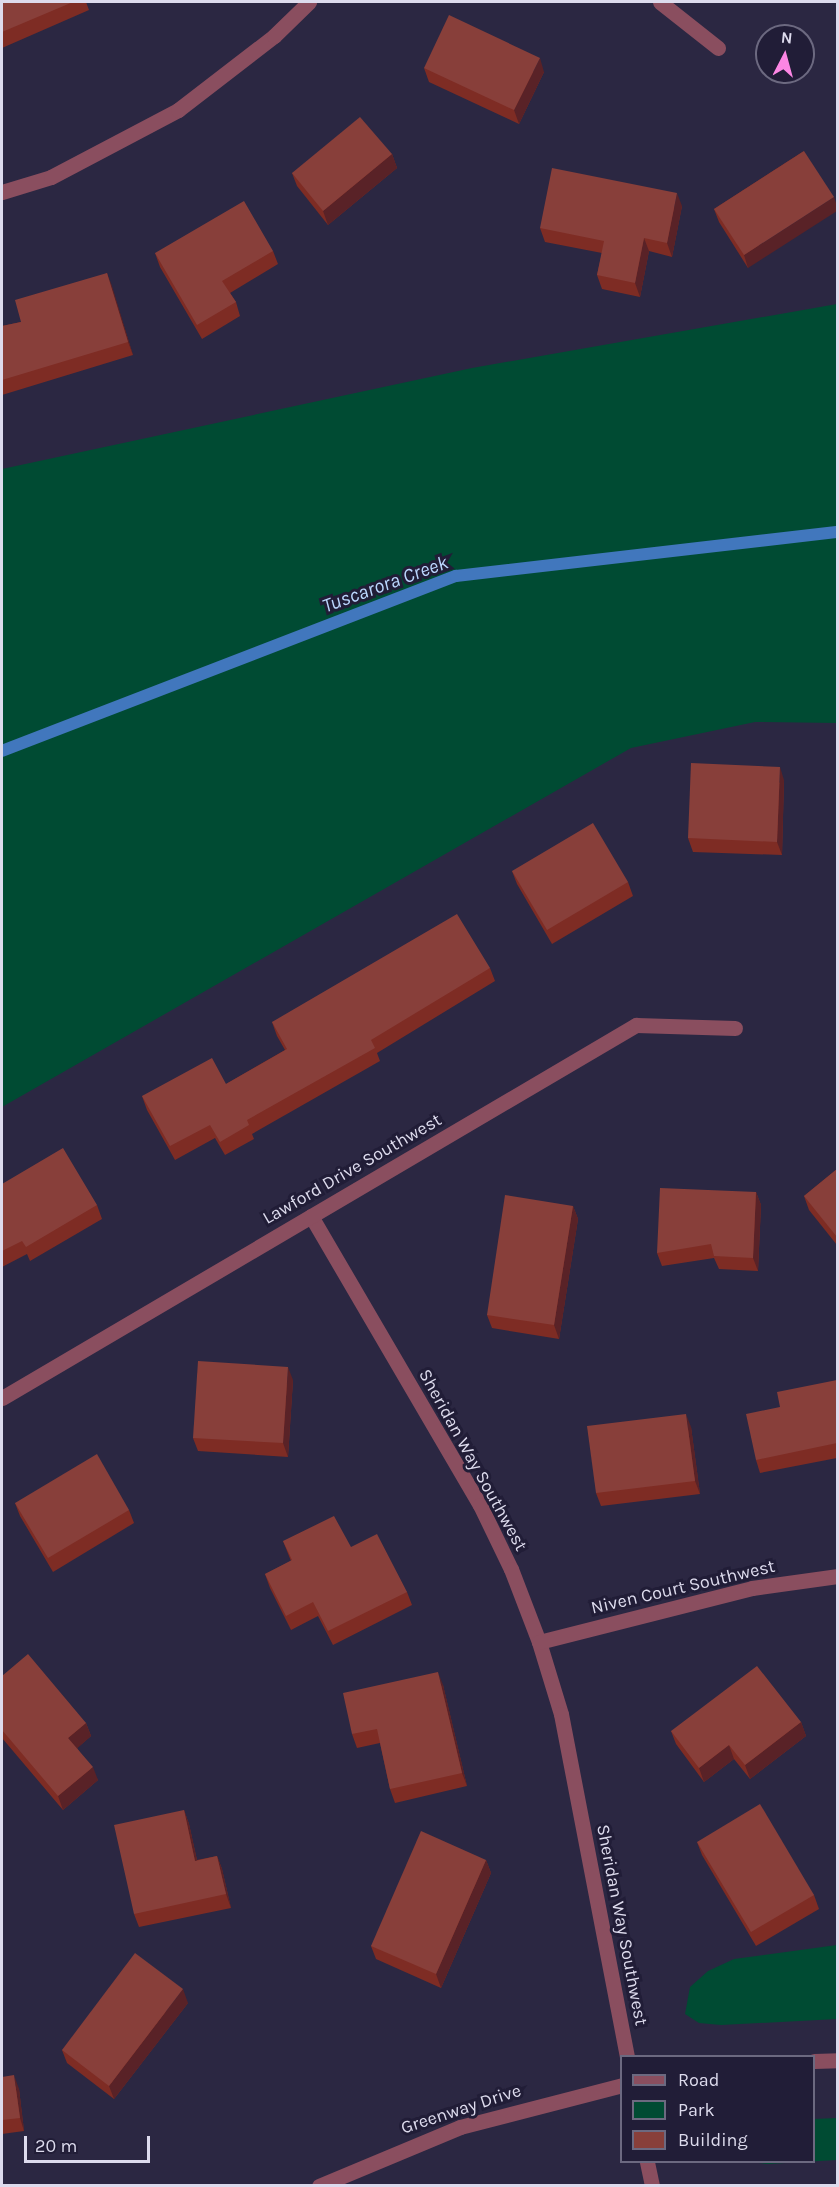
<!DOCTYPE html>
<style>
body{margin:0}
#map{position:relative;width:839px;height:2187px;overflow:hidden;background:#2b2742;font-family:Karla,sans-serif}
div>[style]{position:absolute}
.green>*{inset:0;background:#004b33}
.stream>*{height:12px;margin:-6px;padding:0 6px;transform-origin:6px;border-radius:6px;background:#4177bd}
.street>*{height:15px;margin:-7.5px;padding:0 7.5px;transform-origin:7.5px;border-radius:7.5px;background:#8a4e5f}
.wall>*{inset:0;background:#7e2c24}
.shaded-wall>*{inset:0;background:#592227}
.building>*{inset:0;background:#883f3a}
span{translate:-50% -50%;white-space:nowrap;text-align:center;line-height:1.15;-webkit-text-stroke:6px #211d37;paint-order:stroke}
.street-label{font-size:18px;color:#dddbed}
.water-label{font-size:20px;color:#bbd7fe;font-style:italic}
.frame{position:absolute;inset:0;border:3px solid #dddbed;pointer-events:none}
.legend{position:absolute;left:620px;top:2055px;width:195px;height:108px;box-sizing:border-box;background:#211d37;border:2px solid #6c6980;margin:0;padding:8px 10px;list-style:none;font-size:18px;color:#dddbed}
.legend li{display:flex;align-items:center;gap:12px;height:30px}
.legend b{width:30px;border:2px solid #6c6980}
.north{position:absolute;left:755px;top:24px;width:60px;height:60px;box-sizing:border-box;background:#211d37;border:2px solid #6c6980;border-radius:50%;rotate:6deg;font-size:16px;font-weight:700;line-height:24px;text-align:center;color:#dddbed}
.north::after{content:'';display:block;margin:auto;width:21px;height:27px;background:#fc86e4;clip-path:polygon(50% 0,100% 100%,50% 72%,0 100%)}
.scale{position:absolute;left:24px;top:2136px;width:126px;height:27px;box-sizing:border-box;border:3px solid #dddbed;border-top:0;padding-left:8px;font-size:18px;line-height:21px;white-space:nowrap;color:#dddbed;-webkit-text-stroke:4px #211d37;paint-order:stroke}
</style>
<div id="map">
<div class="green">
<i style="clip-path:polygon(837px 304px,837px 723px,755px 722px,631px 748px,2px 1107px,2px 469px,472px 368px)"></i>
<i style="clip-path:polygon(837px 1945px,837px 2019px,721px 2025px,699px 2023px,685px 2014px,690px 1987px,708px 1971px,734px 1959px)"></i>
<i style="clip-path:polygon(837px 2118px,837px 2160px,768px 2164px,747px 2162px,814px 2162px,814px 2119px)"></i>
</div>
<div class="stream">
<i style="left:2px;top:751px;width:487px;rotate:-21.1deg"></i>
<i style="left:456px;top:576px;width:385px;rotate:-6.6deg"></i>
</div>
<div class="street">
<i style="left:660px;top:2px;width:74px;rotate:38.4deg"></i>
<i style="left:2px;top:192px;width:51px;rotate:-17deg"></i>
<i style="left:51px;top:177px;width:144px;rotate:-27.8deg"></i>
<i style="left:178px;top:110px;width:121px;rotate:-37.6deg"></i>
<i style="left:274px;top:36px;width:49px;rotate:-44.2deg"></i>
<i style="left:311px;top:1216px;width:335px;rotate:59.7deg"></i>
<i style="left:480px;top:1505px;width:71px;rotate:64.2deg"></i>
<i style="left:511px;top:1569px;width:78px;rotate:69deg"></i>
<i style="left:539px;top:1642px;width:75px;rotate:73deg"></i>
<i style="left:561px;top:1714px;width:348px;rotate:79.1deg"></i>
<i style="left:2px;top:1398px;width:736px;rotate:-30.47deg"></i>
<i style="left:636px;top:1025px;width:99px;rotate:1.7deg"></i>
<i style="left:539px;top:1642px;width:220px;rotate:-14.2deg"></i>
<i style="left:752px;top:1588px;width:87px;rotate:-7.9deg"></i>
<i style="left:814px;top:2061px;width:24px;rotate:-2deg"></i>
<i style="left:647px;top:2162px;width:25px;rotate:78deg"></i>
<i style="left:319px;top:2186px;width:153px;rotate:-22.7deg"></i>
<i style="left:460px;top:2127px;width:167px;rotate:-14.5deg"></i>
</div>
<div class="wall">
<i style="clip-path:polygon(2px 2px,86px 2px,89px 10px,2px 48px)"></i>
<i style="clip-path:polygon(424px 68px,544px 72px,519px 124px,429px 82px)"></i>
<i style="clip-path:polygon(804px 151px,748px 268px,719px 222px,714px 209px)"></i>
<i style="clip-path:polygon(392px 154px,397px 168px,328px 225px,297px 186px,292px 173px)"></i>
<i style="clip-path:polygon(682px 206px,672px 257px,649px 251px,640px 297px,602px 289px,597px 275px,602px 253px,545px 242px,540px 228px)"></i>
<i style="clip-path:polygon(273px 251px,278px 264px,230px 293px,236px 302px,240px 316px,202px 339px,160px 267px,155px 253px)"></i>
<i style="clip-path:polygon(107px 273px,133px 355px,2px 395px,2px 326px,21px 322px)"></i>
<i style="clip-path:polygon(784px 780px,782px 855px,693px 852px,688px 838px)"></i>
<i style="clip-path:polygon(512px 871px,628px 882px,633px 896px,552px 944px,517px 884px)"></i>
<i style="clip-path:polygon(490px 968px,495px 981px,377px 1053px,380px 1061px,252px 1134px,254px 1139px,225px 1155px,215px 1138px,175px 1160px,147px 1110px,142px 1096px,226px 1084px,285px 1050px,277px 1036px,272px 1022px)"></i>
<i style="clip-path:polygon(837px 1169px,837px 1245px,809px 1210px,804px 1196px)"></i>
<i style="clip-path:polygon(2px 1184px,97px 1205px,102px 1219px,30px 1261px,27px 1254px,2px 1267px)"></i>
<i style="clip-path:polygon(756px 1192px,761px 1205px,758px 1271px,719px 1269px,714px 1258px,662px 1266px,657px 1253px)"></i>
<i style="clip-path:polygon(573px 1206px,578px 1219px,559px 1339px,492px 1328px,487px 1315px)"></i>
<i style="clip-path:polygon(293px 1380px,288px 1457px,198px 1451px,193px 1438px)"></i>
<i style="clip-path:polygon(837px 1380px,837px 1458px,760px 1473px,756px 1460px,780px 1407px)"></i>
<i style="clip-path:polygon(691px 1427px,700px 1494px,601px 1506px,596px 1493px)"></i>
<i style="clip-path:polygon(15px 1503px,129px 1510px,134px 1523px,53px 1572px,20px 1516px)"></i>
<i style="clip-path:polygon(283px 1541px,351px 1547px,407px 1592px,412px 1605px,333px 1645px,318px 1616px,291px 1630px,270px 1588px,265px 1574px,291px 1561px)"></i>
<i style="clip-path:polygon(2px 1676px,86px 1723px,91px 1736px,77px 1748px,98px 1780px,63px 1810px,2px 1738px)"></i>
<i style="clip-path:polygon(443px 1685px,467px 1786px,395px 1803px,390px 1789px,380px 1743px,357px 1748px,352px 1734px)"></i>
<i style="clip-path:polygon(801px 1722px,806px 1736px,750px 1779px,734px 1759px,704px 1782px,676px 1744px,671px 1731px)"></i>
<i style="clip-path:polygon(184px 1810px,189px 1824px,197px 1860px,217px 1856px,222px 1869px,231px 1908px,139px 1927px,134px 1914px)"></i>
<i style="clip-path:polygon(697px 1842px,814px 1895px,819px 1909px,756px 1946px,702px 1855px)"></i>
<i style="clip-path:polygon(486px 1860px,491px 1873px,441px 1988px,376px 1959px,371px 1946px)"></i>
<i style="clip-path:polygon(188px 2003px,114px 2099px,67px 2063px,62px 2050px)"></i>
<i style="clip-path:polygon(2px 2077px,19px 2089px,24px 2131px,2px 2134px)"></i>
</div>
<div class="shaded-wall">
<i style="clip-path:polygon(540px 58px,544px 72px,519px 124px,514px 110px)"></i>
<i style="clip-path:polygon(392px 154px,397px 168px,328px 225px,323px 211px)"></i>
<i style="clip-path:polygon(677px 193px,682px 206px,672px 257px,667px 243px)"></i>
<i style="clip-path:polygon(834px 197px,837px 206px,837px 211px,748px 268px,744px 255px)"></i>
<i style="clip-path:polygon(644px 238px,649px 251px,640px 297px,635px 283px)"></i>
<i style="clip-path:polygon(107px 273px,112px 286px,133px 355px,128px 342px)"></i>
<i style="clip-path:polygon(780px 767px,784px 780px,782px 855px,777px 842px)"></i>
<i style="clip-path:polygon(756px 1192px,761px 1205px,758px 1271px,753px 1258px)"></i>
<i style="clip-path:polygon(573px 1206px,578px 1219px,559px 1339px,554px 1325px)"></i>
<i style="clip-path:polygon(288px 1367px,293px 1380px,288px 1457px,283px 1443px)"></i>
<i style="clip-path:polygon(686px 1414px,691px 1427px,700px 1494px,695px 1481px)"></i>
<i style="clip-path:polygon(438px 1672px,443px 1685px,467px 1786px,462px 1773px)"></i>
<i style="clip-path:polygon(801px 1722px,806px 1736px,750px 1779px,745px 1765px)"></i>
<i style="clip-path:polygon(86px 1723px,91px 1736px,73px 1752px,68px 1738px)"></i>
<i style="clip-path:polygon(729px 1745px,734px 1759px,704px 1782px,699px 1768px)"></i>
<i style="clip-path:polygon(93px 1767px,98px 1780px,63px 1810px,58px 1796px)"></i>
<i style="clip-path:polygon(184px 1810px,189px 1824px,200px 1874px,195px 1861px)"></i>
<i style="clip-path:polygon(217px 1856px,222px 1869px,231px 1908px,226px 1894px)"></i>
<i style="clip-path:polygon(486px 1860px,491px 1873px,441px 1988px,436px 1974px)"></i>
<i style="clip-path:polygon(183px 1989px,188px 2003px,114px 2099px,109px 2086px)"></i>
<i style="clip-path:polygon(14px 2075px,19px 2089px,24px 2131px,20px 2118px)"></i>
</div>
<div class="building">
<i style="clip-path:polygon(2px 2px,73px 2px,2px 32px)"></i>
<i style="clip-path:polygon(449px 15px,540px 58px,514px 110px,424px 68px)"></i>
<i style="clip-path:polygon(360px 117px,392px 154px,323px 211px,292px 173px)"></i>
<i style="clip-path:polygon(804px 151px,834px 197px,744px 255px,714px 209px)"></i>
<i style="clip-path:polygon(552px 168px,677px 193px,667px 243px,644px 238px,635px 283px,597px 275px,604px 241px,540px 228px)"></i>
<i style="clip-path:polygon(244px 201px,273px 251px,222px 281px,236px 302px,197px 325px,155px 253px)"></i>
<i style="clip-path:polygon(107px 273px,128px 342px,2px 380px,2px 326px,21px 322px,15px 300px)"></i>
<i style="clip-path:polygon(691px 763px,780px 767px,777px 842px,688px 838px)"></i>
<i style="clip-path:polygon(593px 823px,628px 882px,547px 930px,512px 871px)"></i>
<i style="clip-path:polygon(457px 914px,490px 968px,371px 1040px,375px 1048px,247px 1120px,249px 1125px,220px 1142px,210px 1125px,170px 1146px,142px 1096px,212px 1058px,226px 1084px,287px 1049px,272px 1022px)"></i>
<i style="clip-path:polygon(63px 1148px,97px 1205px,26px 1247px,22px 1241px,2px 1251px,2px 1184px)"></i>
<i style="clip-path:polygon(837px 1169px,837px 1237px,804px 1196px)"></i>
<i style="clip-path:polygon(660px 1188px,756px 1192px,753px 1258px,714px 1256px,711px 1244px,657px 1253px)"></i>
<i style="clip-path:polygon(505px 1195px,573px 1206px,554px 1325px,487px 1315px)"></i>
<i style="clip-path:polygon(198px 1361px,288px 1367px,283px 1443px,193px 1438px)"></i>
<i style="clip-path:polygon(837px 1380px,837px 1443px,756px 1460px,746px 1414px,780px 1407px,777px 1392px)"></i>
<i style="clip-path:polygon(686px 1414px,695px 1481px,596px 1493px,587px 1426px)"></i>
<i style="clip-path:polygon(97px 1454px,129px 1510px,48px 1558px,15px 1503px)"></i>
<i style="clip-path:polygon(334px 1516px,351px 1547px,377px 1534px,407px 1592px,328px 1631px,313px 1602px,286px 1616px,265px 1574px,292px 1560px,283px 1541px)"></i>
<i style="clip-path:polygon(28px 1654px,86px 1723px,68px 1738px,93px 1767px,58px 1796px,2px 1730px,2px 1676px)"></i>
<i style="clip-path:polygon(757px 1666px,801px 1722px,745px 1765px,729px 1745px,699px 1768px,671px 1731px)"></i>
<i style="clip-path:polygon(438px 1672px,462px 1773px,390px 1789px,377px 1729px,352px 1734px,343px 1693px)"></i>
<i style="clip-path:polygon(760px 1804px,814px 1895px,751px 1932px,697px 1842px)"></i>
<i style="clip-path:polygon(184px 1810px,195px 1861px,217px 1856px,226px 1894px,134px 1914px,114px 1825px)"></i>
<i style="clip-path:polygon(421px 1831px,486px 1860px,436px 1974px,371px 1946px)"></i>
<i style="clip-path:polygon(135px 1953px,183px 1989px,109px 2086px,62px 2050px)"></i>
<i style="clip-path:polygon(14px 2075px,20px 2118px,2px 2120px,2px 2077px)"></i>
</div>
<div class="street-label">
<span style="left:352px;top:1169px;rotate:-30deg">Lawford Drive Southwest</span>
<span style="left:473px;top:1460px;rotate:61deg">Sheridan Way Southwest</span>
<span style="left:683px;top:1587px;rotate:-13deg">Niven Court Southwest</span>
<span style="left:622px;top:1925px;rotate:79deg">Sheridan Way Southwest</span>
<span style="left:461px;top:2109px;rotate:-18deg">Greenway Drive</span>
</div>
<div class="water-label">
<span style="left:385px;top:584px;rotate:-20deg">Tuscarora Creek</span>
</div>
<div class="frame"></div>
<ul class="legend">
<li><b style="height:8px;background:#8a4e5f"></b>Road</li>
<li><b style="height:16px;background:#004b33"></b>Park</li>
<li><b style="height:16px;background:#883f3a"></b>Building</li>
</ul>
<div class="north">N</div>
<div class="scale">20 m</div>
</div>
